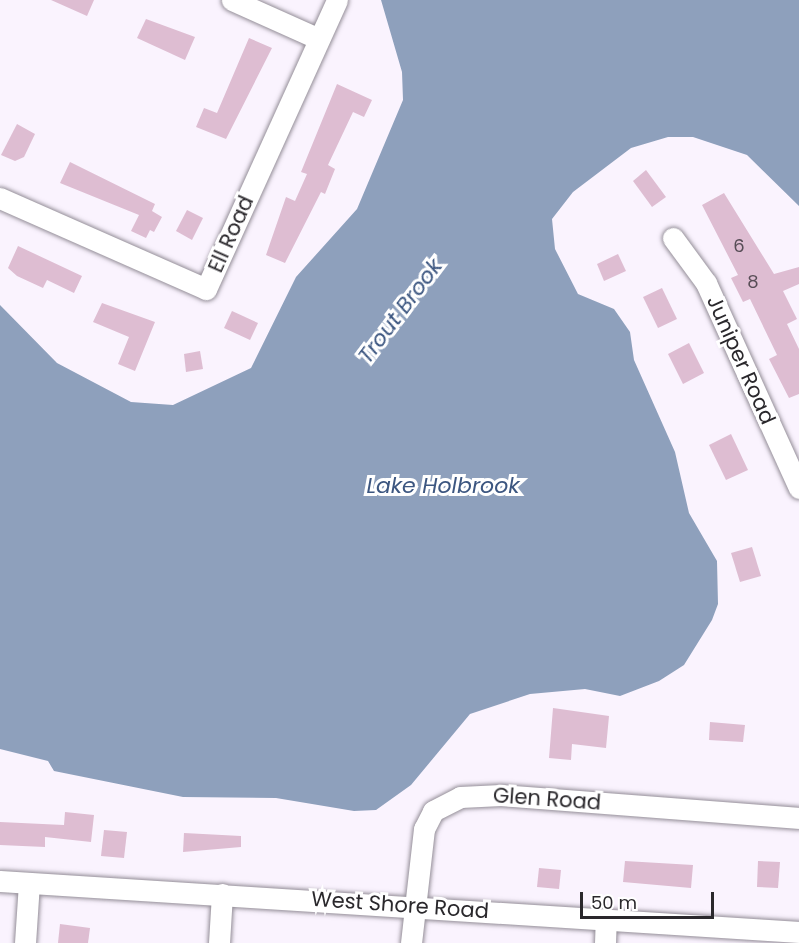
<!DOCTYPE html>
<style>
body{margin:0}
#map{position:relative;width:799px;height:943px;overflow:hidden;background:#faf3fe;font-family:Poppins,sans-serif}
div>[style]{position:absolute}
.water>*{inset:0;background:#8ea0bc}
.building>*{inset:0;background:#debdd2}
.roads{filter:drop-shadow(0 0 2px #948e98) drop-shadow(0 0 2px #948e98)}
.street>*{height:21px;margin:-10.5px;padding:0 10.5px;transform-origin:10.5px;border-radius:10.5px;background:#fff}
span{translate:-50% -50%;white-space:nowrap;text-align:center;line-height:1.15;-webkit-text-stroke:6px #fff;paint-order:stroke}
.number-label{font-size:18px;color:#574d56}
.number-label span{-webkit-text-stroke-width:0}
.street-label{font-size:21px;color:#2a282c}
.water-label{font-size:22px;color:#3c5680;font-style:italic}
.scale{position:absolute;left:580px;top:892px;width:134px;height:27px;box-sizing:border-box;border:3px solid #2a282c;border-top:0;padding-left:8px;font-size:18px;line-height:21px;white-space:nowrap;color:#2a282c;-webkit-text-stroke:4px #fff;paint-order:stroke}
</style>
<div id="map">
<div class="water">
<i style="clip-path:polygon(381px 0,799px 0,799px 206px,747px 155px,693px 137px,668px 137px,631px 148px,573px 192px,552px 219px,555px 249px,578px 294px,614px 309px,630px 332px,634px 360px,675px 452px,689px 513px,717px 561px,718px 604px,712px 620px,684px 665px,659px 681px,620px 696px,585px 689px,530px 694px,470px 714px,411px 785px,376px 810px,354px 811px,276px 798px,183px 797px,54px 771px,48px 761px,0 749px,0 305px,57px 363px,131px 402px,173px 405px,251px 368px,296px 277px,357px 209px,403px 100px,402px 72px)"></i>
</div>
<div class="building">
<i style="clip-path:polygon(51px 0,94px 0,87px 16px)"></i>
<i style="clip-path:polygon(146px 19px,195px 37px,185px 60px,137px 38px)"></i>
<i style="clip-path:polygon(249px 38px,272px 48px,226px 139px,196px 127px,204px 108px,217px 113px)"></i>
<i style="clip-path:polygon(337px 84px,372px 100px,364px 117px,353px 112px,328px 165px,335px 169px,325px 194px,321px 192px,285px 263px,266px 255px,286px 197px,295px 201px,307px 174px,301px 172px)"></i>
<i style="clip-path:polygon(17px 124px,35px 134px,24px 157px,15px 161px,1px 155px)"></i>
<i style="clip-path:polygon(70px 162px,155px 204px,152px 211px,162px 217px,154px 232px,150px 230px,146px 238px,131px 231px,139px 215px,60px 183px)"></i>
<i style="clip-path:polygon(646px 170px,666px 197px,652px 207px,633px 181px)"></i>
<i style="clip-path:polygon(724px 193px,774px 274px,799px 267px,799px 284px,783px 291px,797px 319px,787px 324px,799px 349px,799px 394px,789px 398px,769px 359px,777px 355px,750px 299px,743px 302px,731px 278px,738px 275px,702px 205px)"></i>
<i style="clip-path:polygon(187px 210px,203px 218px,192px 240px,176px 231px)"></i>
<i style="clip-path:polygon(18px 246px,82px 276px,74px 293px,47px 280px,43px 288px,17px 276px,8px 268px)"></i>
<i style="clip-path:polygon(618px 254px,626px 271px,604px 281px,597px 264px)"></i>
<i style="clip-path:polygon(662px 288px,677px 319px,658px 328px,643px 297px)"></i>
<i style="clip-path:polygon(102px 303px,155px 322px,135px 371px,118px 364px,129px 337px,93px 322px)"></i>
<i style="clip-path:polygon(232px 311px,258px 323px,250px 340px,224px 328px)"></i>
<i style="clip-path:polygon(689px 343px,704px 373px,683px 384px,668px 354px)"></i>
<i style="clip-path:polygon(200px 351px,203px 369px,186px 372px,184px 354px)"></i>
<i style="clip-path:polygon(731px 434px,748px 470px,726px 480px,709px 445px)"></i>
<i style="clip-path:polygon(752px 547px,761px 576px,740px 582px,731px 553px)"></i>
<i style="clip-path:polygon(553px 708px,609px 716px,606px 748px,572px 744px,571px 760px,549px 758px)"></i>
<i style="clip-path:polygon(710px 722px,745px 725px,743px 742px,709px 740px)"></i>
<i style="clip-path:polygon(65px 812px,94px 815px,91px 842px,45px 837px,45px 847px,0 845px,0 822px,64px 825px)"></i>
<i style="clip-path:polygon(104px 830px,127px 832px,124px 858px,101px 856px)"></i>
<i style="clip-path:polygon(184px 833px,241px 836px,241px 847px,183px 852px)"></i>
<i style="clip-path:polygon(625px 861px,693px 865px,691px 888px,623px 882px)"></i>
<i style="clip-path:polygon(758px 861px,780px 862px,778px 888px,757px 887px)"></i>
<i style="clip-path:polygon(539px 868px,561px 870px,559px 889px,537px 887px)"></i>
<i style="clip-path:polygon(60px 924px,90px 928px,88px 943px,58px 943px)"></i>
</div>
<div class="roads">
<div class="street">
<i style="left:232px;top:0;width:95px;rotate:24.1deg"></i>
<i style="left:0;top:198px;width:225px;rotate:23.8deg"></i>
<i style="left:206px;top:289px;width:317px;rotate:-65.6deg"></i>
<i style="left:673px;top:238px;width:56px;rotate:53.7deg"></i>
<i style="left:706px;top:283px;width:225px;rotate:65.6deg"></i>
<i style="left:0;top:881px;width:801px;rotate:3.65deg"></i>
<i style="left:25px;top:943px;width:60px;rotate:-86.2deg"></i>
<i style="left:219px;top:943px;width:49px;rotate:-86.5deg"></i>
<i style="left:411px;top:943px;width:115px;rotate:-83.5deg"></i>
<i style="left:424px;top:829px;width:20px;rotate:-63deg"></i>
<i style="left:433px;top:811px;width:30px;rotate:-27deg"></i>
<i style="left:460px;top:797px;width:41px;rotate:-2.8deg"></i>
<i style="left:501px;top:795px;width:299px;rotate:4.4deg"></i>
<i style="left:605px;top:943px;width:24px;rotate:-88deg"></i>
</div>
</div>
<div class="number-label">
<span style="left:739px;top:246px">6</span>
<span style="left:753px;top:282px">8</span>
</div>
<div class="street-label">
<span style="left:231px;top:234px;rotate:-66deg">Ell Road</span>
<span style="left:741px;top:360px;rotate:66deg">Juniper Road</span>
<span style="left:547px;top:799px;rotate:4deg">Glen Road</span>
<span style="left:400px;top:905px;rotate:4deg">West Shore Road</span>
</div>
<div class="water-label">
<span style="left:400px;top:311px;rotate:-53deg">Trout Brook</span>
<span style="left:443px;top:486px">Lake Holbrook</span>
</div>
<div class="scale">50 m</div>
</div>
